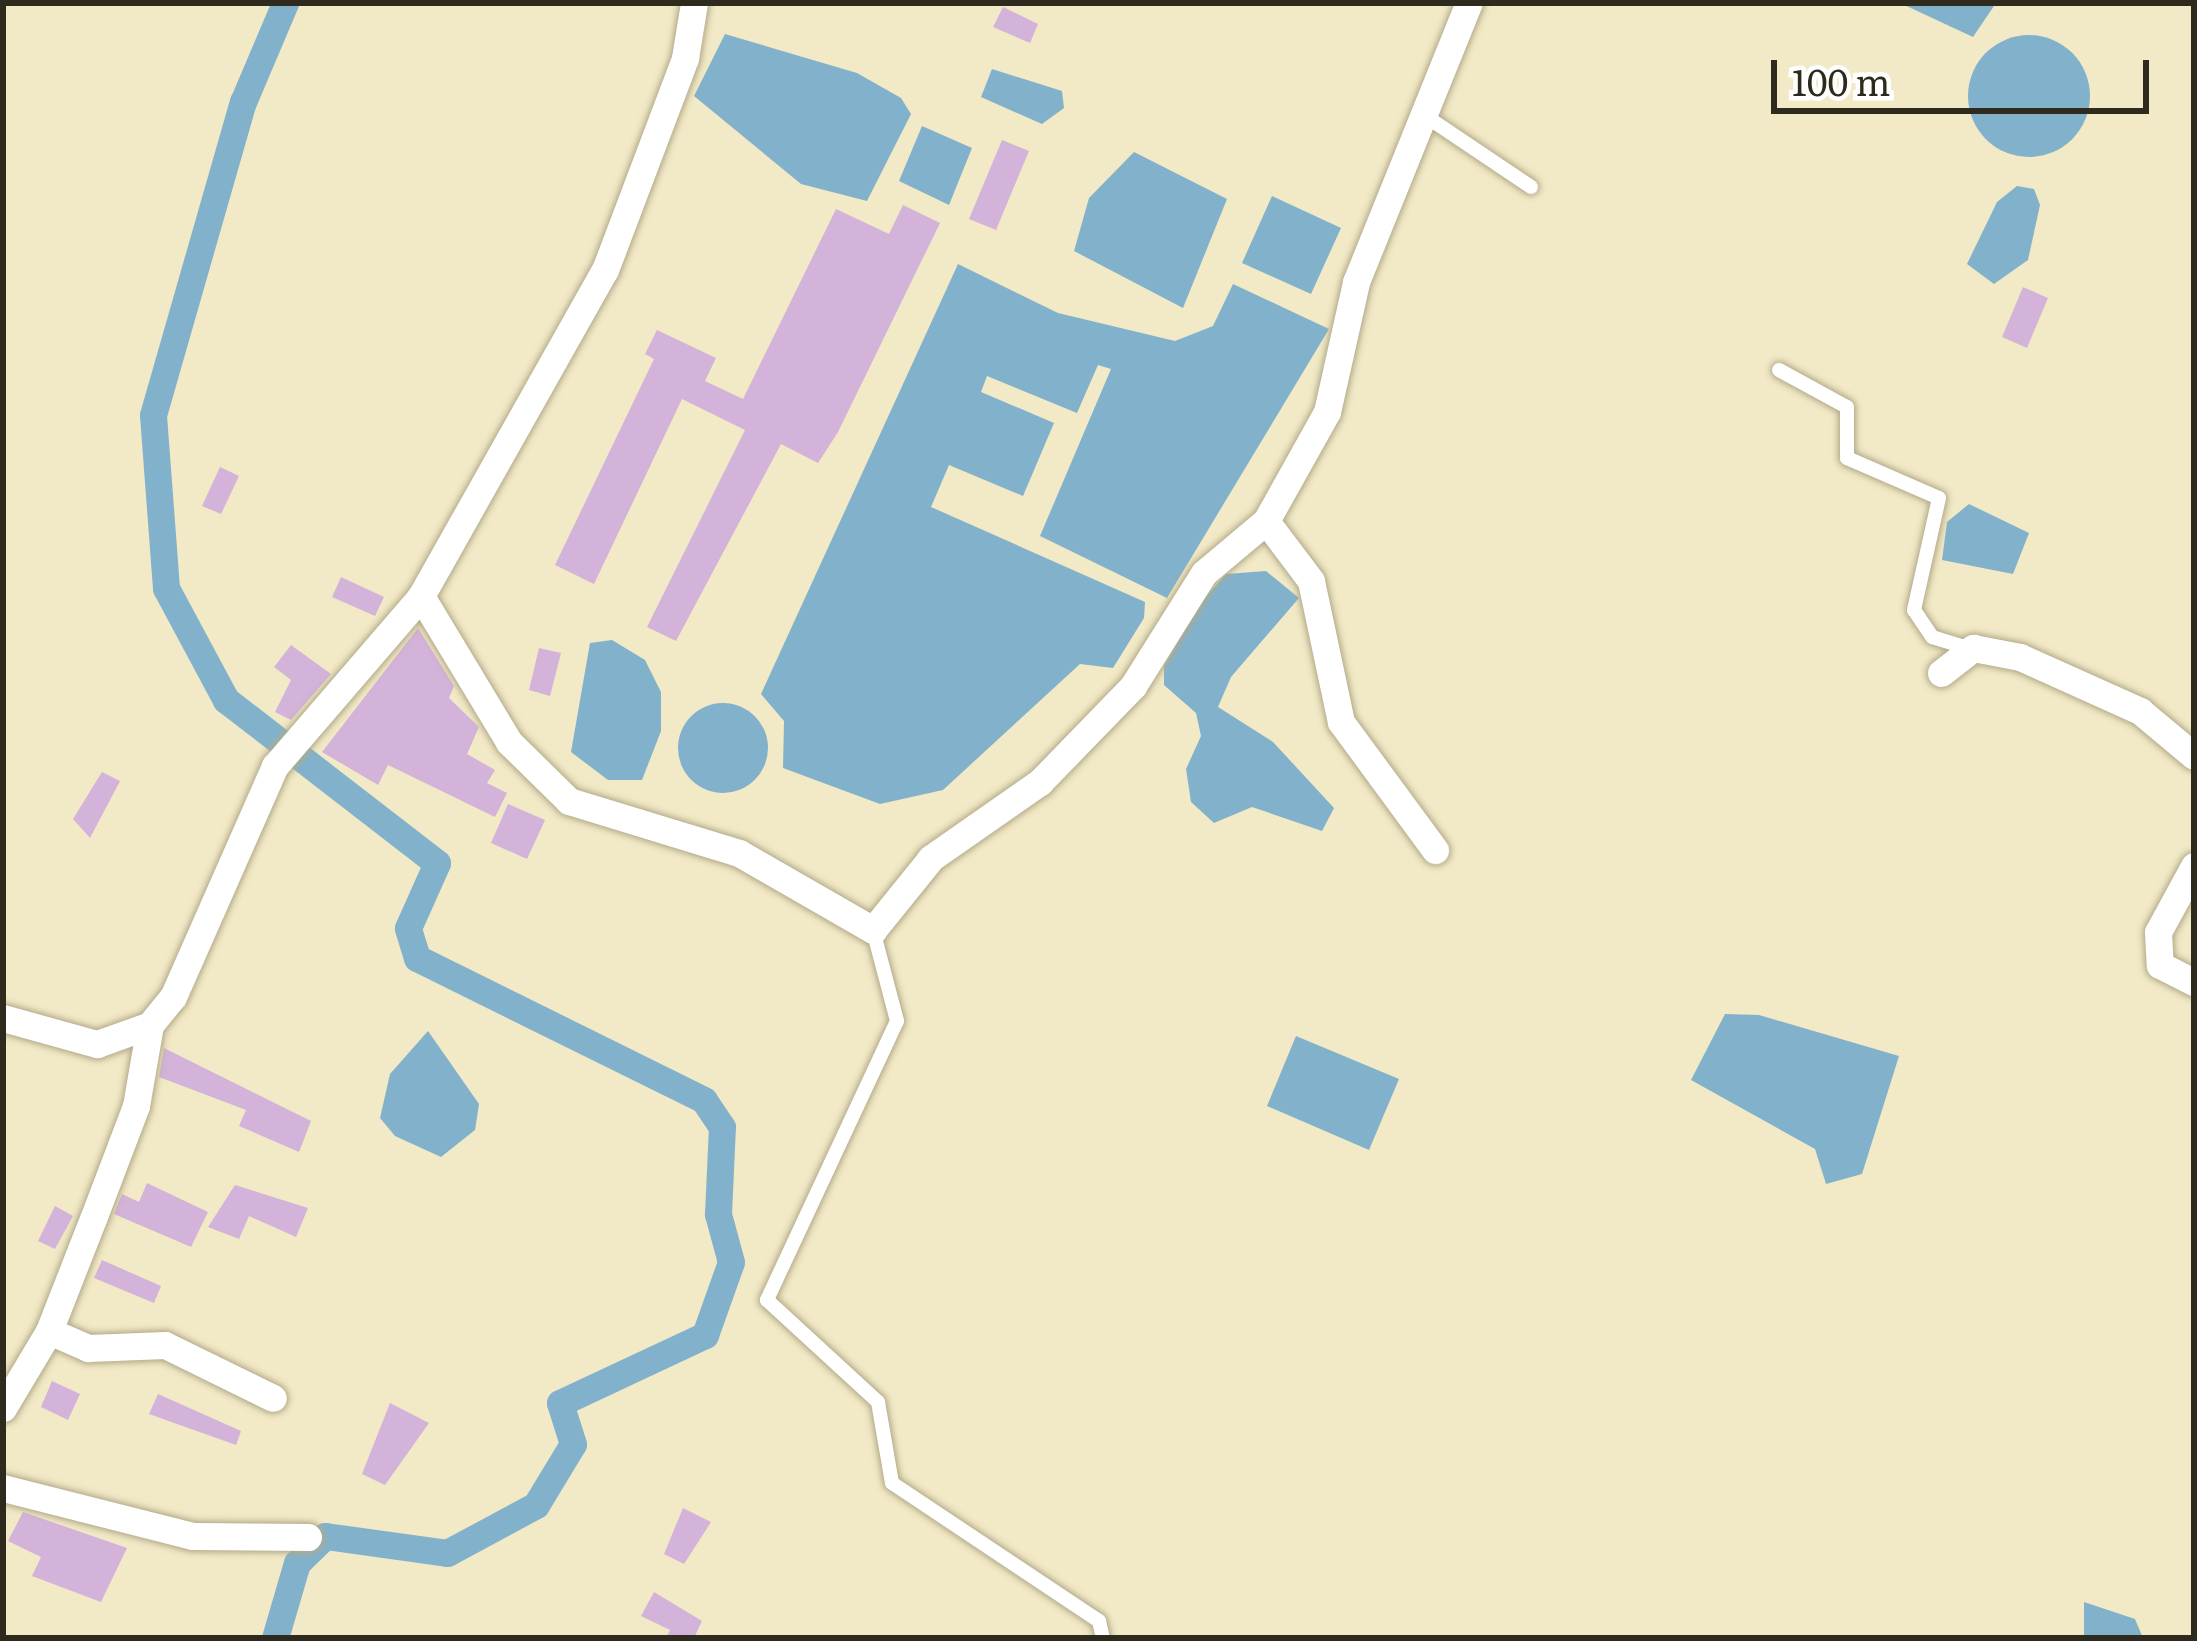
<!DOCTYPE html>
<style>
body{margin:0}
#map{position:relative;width:2197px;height:1641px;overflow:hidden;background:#f2e9c6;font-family:Literata,serif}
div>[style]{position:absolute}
.water>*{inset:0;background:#82b2cb}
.round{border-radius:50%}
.canal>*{height:27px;margin:-13.5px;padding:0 13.5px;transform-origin:13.5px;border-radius:13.5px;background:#82b2cb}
.building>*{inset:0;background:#d3b3d9}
.roads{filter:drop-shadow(0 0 3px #b2aa89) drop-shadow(0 0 3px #b2aa89)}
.service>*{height:14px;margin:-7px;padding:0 7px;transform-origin:7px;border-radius:7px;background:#fff}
.minor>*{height:27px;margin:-13.5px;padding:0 13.5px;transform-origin:13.5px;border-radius:13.5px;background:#fff}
span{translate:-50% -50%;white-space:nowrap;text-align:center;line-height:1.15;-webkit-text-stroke:9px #fff;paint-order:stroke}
.frame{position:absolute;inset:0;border:6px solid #2e2b1e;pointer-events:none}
.scale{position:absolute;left:1771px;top:60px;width:378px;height:54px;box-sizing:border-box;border:6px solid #2e2b1e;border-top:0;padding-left:15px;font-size:36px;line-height:42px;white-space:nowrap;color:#2e2b1e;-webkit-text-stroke:9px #fff;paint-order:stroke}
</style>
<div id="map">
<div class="water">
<i style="clip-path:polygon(1900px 3px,1996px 3px,1973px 37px)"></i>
<i style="clip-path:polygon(725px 34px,857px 73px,901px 98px,911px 114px,867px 201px,801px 184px,694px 96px)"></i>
<i class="round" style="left:1968px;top:35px;width:122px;height:122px"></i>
<i style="clip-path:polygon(992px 69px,1062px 91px,1064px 108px,1042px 124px,981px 97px)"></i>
<i style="clip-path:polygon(922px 126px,972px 148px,949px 205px,899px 181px)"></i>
<i style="clip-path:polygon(1134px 152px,1227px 199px,1183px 308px,1074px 251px,1089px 198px)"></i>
<i style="clip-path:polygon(2017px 186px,2034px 189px,2040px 205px,2028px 260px,1994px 284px,1967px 264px,1997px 202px)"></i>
<i style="clip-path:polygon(1272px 196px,1341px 228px,1311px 294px,1242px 263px)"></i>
<i style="clip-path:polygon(958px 264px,1058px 313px,1175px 341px,1213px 326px,1233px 284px,1329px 329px,1167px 598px,1040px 536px,1111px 369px,1098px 365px,1077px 413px,987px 376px,981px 392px,1054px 423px,1023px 496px,949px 465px,931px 507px,1145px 602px,1144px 618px,1113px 668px,1080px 664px,943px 790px,880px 804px,783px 768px,784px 721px,761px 694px)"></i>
<i style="clip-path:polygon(1969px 504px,2029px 533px,2013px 574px,1942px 560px,1947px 522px)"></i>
<i style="clip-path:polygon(1266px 571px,1299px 598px,1231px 677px,1218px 707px,1273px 742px,1334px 808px,1322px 831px,1252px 807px,1214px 823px,1191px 802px,1186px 769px,1201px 736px,1196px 713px,1164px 685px,1164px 666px,1201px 602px,1226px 574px)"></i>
<i style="clip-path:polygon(612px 640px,645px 660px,661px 692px,661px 731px,642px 780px,608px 780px,571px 752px,590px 643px)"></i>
<i class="round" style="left:678px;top:703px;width:90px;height:90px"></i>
<i style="clip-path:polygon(1725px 1014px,1759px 1015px,1899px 1056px,1862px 1174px,1826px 1184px,1815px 1149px,1691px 1080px)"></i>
<i style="clip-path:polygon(428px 1031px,479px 1104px,475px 1130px,441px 1157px,395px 1136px,380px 1118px,390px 1074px)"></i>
<i style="clip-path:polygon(1296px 1036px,1399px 1079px,1369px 1150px,1267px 1106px)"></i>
<i style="clip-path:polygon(2084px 1602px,2135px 1619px,2143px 1638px,2084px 1638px)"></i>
</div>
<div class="canal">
<i style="left:275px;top:1638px;width:78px;rotate:-73.7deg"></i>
<i style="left:297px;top:1563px;width:39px;rotate:-44deg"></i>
<i style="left:325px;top:1536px;width:123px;rotate:7.9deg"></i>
<i style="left:447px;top:1553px;width:101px;rotate:-28.3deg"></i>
<i style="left:536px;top:1505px;width:71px;rotate:-58.8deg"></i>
<i style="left:573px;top:1444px;width:43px;rotate:-107.6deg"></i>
<i style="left:560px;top:1403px;width:160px;rotate:-25.1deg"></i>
<i style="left:705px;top:1335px;width:77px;rotate:-70.4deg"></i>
<i style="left:731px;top:1262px;width:50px;rotate:-105.2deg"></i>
<i style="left:718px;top:1214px;width:87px;rotate:-87.4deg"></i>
<i style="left:722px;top:1127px;width:32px;rotate:-124deg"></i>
<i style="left:704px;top:1100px;width:320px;rotate:-153.7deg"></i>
<i style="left:417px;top:958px;width:31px;rotate:-107deg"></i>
<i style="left:408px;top:928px;width:71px;rotate:-66deg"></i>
<i style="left:437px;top:863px;width:267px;rotate:-142.3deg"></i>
<i style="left:226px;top:700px;width:127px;rotate:-118.2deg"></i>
<i style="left:166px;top:588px;width:173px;rotate:-94.3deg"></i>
<i style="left:153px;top:415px;width:326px;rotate:-74deg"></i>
<i style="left:243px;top:102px;width:108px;rotate:-67deg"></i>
</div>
<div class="building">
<i style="clip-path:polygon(1003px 7px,1038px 24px,1030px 43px,993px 27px)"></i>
<i style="clip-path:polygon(1002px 140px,1029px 151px,996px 230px,969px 219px)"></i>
<i style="clip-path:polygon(903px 205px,940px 223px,838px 432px,818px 463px,781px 444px,676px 641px,647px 627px,745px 430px,682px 399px,594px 584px,555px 565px,654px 359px,645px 354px,657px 330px,716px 358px,705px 381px,743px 399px,836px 209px,889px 234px)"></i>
<i style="clip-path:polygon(2023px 287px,2048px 298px,2027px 348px,2002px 337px)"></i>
<i style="clip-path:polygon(220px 467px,239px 476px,221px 514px,202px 506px)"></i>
<i style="clip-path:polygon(341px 577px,384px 597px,375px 616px,332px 597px)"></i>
<i style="clip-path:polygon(418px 628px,454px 686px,449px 698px,479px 727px,467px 754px,495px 770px,487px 783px,507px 793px,495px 817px,388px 765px,378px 785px,322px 752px)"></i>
<i style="clip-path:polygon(291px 645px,331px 674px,291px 720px,275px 712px,291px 680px,274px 667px)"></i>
<i style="clip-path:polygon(539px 648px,561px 653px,550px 696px,529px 690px)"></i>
<i style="clip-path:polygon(102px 772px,120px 781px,90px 838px,73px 819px)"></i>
<i style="clip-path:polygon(508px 804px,545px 820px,527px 859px,491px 843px)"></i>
<i style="clip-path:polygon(164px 1048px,311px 1121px,299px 1152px,239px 1126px,246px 1110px,159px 1077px)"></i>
<i style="clip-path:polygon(147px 1183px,208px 1212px,191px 1247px,114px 1214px,122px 1194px,139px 1202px)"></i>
<i style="clip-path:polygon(235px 1185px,308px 1208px,296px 1237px,249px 1216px,239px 1239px,208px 1227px)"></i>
<i style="clip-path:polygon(55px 1206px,73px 1216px,55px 1249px,38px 1241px)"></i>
<i style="clip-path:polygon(102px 1260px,161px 1286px,154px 1303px,94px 1278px)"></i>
<i style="clip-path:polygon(52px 1381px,80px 1394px,68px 1420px,41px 1407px)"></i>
<i style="clip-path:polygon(158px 1394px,241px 1431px,236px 1445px,149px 1414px)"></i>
<i style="clip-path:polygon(390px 1403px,429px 1423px,385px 1485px,362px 1474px)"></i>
<i style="clip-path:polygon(683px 1508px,711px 1522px,684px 1564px,664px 1554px)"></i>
<i style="clip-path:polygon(23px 1512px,127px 1548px,101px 1602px,32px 1576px,41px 1557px,8px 1541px)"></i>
<i style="clip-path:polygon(654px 1592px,702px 1621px,694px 1638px,666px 1638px,670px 1630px,641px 1616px)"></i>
</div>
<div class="roads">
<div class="service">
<i style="left:1424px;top:115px;width:129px;rotate:33.9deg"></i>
<i style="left:1779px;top:370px;width:77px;rotate:28.6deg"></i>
<i style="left:1847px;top:407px;width:51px;rotate:90deg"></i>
<i style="left:1847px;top:458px;width:100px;rotate:23.5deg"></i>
<i style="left:1939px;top:498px;width:115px;rotate:102.6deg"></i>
<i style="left:1914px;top:610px;width:32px;rotate:56deg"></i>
<i style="left:1932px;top:637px;width:38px;rotate:17deg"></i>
<i style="left:873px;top:930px;width:94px;rotate:75.2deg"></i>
<i style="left:897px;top:1021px;width:308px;rotate:115deg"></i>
<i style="left:767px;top:1300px;width:151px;rotate:42.6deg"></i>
<i style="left:878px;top:1402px;width:82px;rotate:80.2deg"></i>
<i style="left:892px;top:1483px;width:249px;rotate:33.7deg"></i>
<i style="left:1099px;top:1621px;width:17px;rotate:77deg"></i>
</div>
<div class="minor">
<i style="left:1266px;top:521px;width:125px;rotate:-60.8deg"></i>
<i style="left:1327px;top:412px;width:133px;rotate:-77.4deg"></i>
<i style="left:1356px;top:282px;width:301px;rotate:-68deg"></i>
<i style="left:421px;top:596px;width:170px;rotate:58.9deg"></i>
<i style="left:509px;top:742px;width:84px;rotate:44.5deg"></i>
<i style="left:569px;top:801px;width:178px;rotate:17deg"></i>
<i style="left:739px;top:853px;width:155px;rotate:29.9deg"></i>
<i style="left:873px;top:930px;width:92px;rotate:-51.1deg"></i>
<i style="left:931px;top:858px;width:133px;rotate:-34.9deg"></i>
<i style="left:1040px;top:782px;width:134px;rotate:-45.9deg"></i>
<i style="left:1133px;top:686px;width:133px;rotate:-57.9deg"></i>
<i style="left:1204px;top:573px;width:81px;rotate:-40deg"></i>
<i style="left:1266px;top:521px;width:75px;rotate:53.1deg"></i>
<i style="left:1311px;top:581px;width:144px;rotate:78deg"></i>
<i style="left:1341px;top:722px;width:159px;rotate:53.7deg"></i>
<i style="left:1941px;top:673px;width:41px;rotate:-38deg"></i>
<i style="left:1973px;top:648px;width:48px;rotate:10.8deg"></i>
<i style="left:2020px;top:657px;width:132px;rotate:24.2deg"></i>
<i style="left:2140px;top:711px;width:70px;rotate:39.8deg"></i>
<i style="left:2194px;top:866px;width:75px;rotate:118.6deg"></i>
<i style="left:2158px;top:932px;width:33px;rotate:87deg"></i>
<i style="left:2160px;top:965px;width:38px;rotate:27deg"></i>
<i style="left:3px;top:1018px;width:98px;rotate:15.5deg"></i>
<i style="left:97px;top:1044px;width:56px;rotate:-19.7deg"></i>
<i style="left:150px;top:1025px;width:36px;rotate:-51deg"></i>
<i style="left:173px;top:997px;width:253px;rotate:-66.2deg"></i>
<i style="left:275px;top:766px;width:224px;rotate:-49.3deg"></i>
<i style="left:421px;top:596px;width:374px;rotate:-60.6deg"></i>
<i style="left:605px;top:270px;width:227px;rotate:-69.3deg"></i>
<i style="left:685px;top:58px;width:56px;rotate:-80.7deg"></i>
<i style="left:49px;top:1331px;width:43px;rotate:23.6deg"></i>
<i style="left:88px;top:1348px;width:77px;rotate:-2.2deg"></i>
<i style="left:165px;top:1345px;width:120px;rotate:26.1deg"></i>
<i style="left:3px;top:1408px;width:90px;rotate:-59.1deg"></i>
<i style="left:49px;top:1331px;width:120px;rotate:-68.6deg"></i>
<i style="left:93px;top:1219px;width:121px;rotate:-69.2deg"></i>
<i style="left:136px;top:1106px;width:82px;rotate:-80.2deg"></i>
<i style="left:3px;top:1488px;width:196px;rotate:14.2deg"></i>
<i style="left:193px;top:1536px;width:115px;rotate:0.5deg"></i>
</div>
</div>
<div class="frame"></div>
<div class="scale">100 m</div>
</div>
